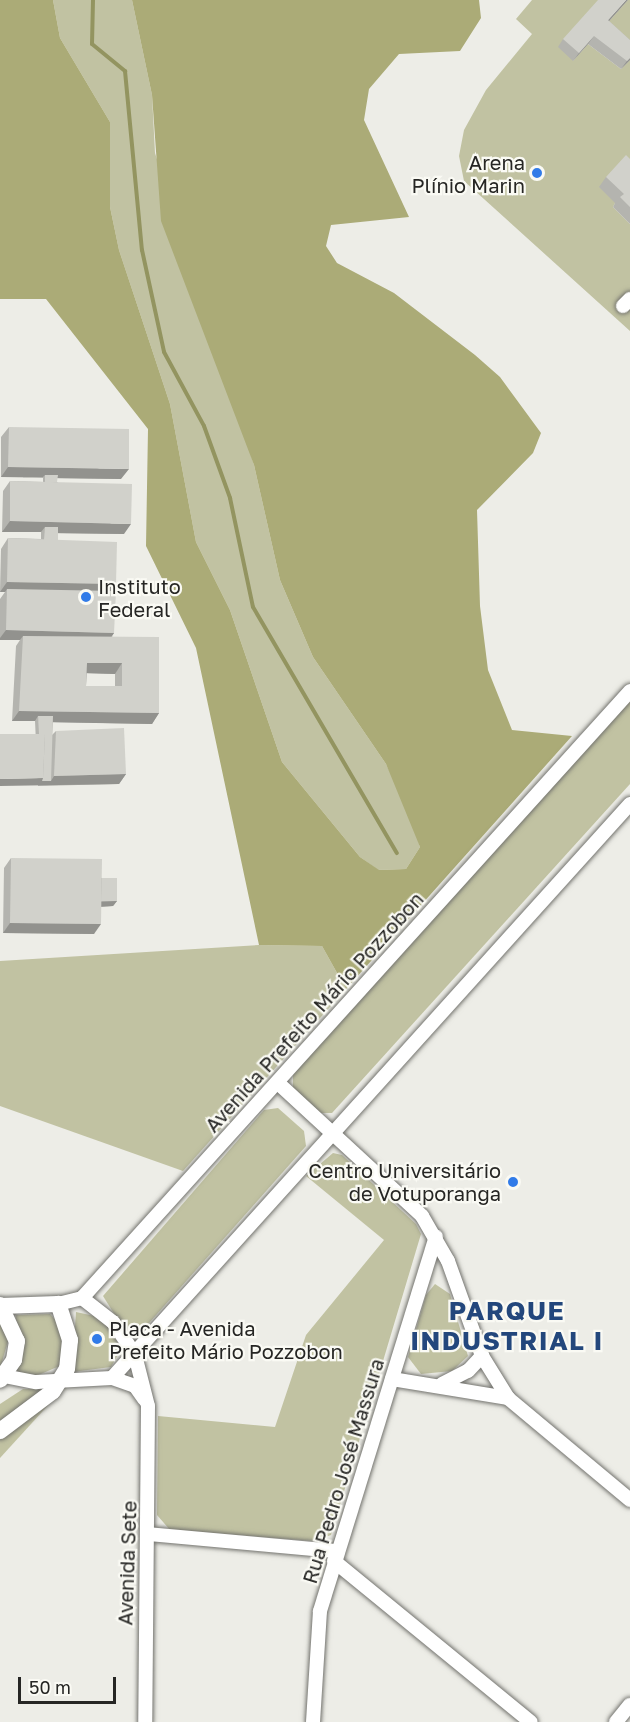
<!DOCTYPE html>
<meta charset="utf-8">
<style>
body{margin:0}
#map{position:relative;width:630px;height:1722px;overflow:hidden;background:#edede7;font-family:"Golos Text",sans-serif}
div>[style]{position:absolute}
.green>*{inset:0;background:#c1c2a2}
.forest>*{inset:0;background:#abab77}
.stream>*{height:4px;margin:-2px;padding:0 2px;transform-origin:2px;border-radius:2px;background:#939460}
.roads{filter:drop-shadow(0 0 2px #73736e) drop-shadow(0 0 2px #73736e)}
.minor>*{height:14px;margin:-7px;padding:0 7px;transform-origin:7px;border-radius:7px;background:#fff}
.major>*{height:16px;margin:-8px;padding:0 8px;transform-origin:8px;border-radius:8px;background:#fff}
.wall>*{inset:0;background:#b4b4af}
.shaded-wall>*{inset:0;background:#92928e}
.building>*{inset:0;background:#d1d1cb}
.dots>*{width:16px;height:16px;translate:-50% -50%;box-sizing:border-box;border:3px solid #fafaf4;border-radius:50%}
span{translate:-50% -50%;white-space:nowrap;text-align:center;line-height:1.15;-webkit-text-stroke:4.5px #fafaf4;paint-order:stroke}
.poi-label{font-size:20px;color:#262624}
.right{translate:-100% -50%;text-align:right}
.left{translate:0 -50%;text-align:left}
.street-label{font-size:20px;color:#262624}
.district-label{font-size:26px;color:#23477c;font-weight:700;letter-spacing:1.5px}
.scale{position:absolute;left:18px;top:1677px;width:98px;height:27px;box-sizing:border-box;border:3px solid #262624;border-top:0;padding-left:8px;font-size:18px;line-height:21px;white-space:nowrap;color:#262624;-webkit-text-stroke:4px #fafaf4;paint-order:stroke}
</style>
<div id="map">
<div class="green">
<i style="clip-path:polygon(53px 0,132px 0,152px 95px,155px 153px,254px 465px,280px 580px,313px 657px,386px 764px,409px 810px,420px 847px,406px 869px,378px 870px,360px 857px,282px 762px,230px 610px,196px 542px,170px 404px,119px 250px,110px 207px,110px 122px,60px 38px)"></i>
<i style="clip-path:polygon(532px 0,600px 0,573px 61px,588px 44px,621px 69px,630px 60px,630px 175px,613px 207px,630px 224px,630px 331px,464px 181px,459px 156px,464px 130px,486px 90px,532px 34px,516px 19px)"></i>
<i style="clip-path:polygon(628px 0,630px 0,630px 50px,603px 28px)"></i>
<i style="clip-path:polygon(630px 699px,630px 784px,332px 1113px,317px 1113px,293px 1091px,293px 1074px)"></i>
<i style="clip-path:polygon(259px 945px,322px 946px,346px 989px,183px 1171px,0 1106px,0 961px)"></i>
<i style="clip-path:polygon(278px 1108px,304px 1131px,306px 1146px,142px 1331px,123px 1328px,103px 1296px,264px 1110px)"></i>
<i style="clip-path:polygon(333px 1153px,342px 1155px,416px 1224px,421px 1234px,331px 1535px,314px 1541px,170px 1530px,157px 1515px,158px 1416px,275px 1427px,306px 1335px,384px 1240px,306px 1176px)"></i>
<i style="clip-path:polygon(435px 1284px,450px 1294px,468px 1356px,452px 1371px,421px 1374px,408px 1357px,426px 1295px)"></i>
<i style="clip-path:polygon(76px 1312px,99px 1317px,115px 1335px,120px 1351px,111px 1367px,72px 1372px)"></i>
<i style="clip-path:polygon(50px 1314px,63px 1328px,62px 1365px,36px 1376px,19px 1373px,14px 1370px,16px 1315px)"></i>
<i style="clip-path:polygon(0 1319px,8px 1341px,0 1369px)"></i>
<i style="clip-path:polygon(23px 1389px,43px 1389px,0 1421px,0 1404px)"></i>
<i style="clip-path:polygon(52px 1401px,0 1458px,0 1440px,23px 1416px)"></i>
</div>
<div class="forest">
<i style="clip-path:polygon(0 0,53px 0,60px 38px,110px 122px,110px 207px,119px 250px,170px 404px,196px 542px,230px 610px,282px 762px,360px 857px,379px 870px,406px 869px,420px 847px,386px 764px,313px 657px,280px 580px,254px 465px,161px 221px,152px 95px,132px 0,479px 0,481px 18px,460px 51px,399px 54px,369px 89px,364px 120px,409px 217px,331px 225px,326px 246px,337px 263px,394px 293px,475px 355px,500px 377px,541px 433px,533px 453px,477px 510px,480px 606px,488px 670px,512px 730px,572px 736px,346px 989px,322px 946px,259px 945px,196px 648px,146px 546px,148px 429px,46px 299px,0 299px)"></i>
</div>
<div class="stream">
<i style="left:93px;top:0;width:44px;rotate:91.3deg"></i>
<i style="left:92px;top:44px;width:43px;rotate:39.3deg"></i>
<i style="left:125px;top:71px;width:180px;rotate:84.6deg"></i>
<i style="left:142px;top:250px;width:104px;rotate:77.8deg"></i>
<i style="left:164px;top:352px;width:84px;rotate:61.6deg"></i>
<i style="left:204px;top:426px;width:77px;rotate:70.1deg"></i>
<i style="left:230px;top:498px;width:111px;rotate:78.1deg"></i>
<i style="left:253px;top:607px;width:285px;rotate:59.7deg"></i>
</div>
<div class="roads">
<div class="minor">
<i style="left:623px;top:306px;width:10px;rotate:-45deg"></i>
<i style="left:278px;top:1083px;width:196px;rotate:42.7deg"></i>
<i style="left:422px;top:1216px;width:52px;rotate:60deg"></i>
<i style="left:448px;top:1261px;width:101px;rotate:70.3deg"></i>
<i style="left:482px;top:1356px;width:49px;rotate:58.2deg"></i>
<i style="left:508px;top:1398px;width:159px;rotate:39.9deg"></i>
<i style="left:82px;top:1298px;width:39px;rotate:38deg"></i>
<i style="left:113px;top:1322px;width:40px;rotate:56deg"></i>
<i style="left:135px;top:1355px;width:53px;rotate:75.7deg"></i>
<i style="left:148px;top:1406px;width:316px;rotate:90.5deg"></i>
<i style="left:58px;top:1304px;width:25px;rotate:-14deg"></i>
<i style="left:82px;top:1298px;width:818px;rotate:-47.92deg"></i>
<i style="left:4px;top:1376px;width:33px;rotate:11deg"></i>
<i style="left:36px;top:1382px;width:76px;rotate:-3deg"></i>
<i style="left:112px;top:1378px;width:24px;rotate:19deg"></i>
<i style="left:135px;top:1386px;width:16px;rotate:55deg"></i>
<i style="left:112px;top:1378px;width:773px;rotate:-47.94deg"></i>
<i style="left:392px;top:1379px;width:118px;rotate:9.3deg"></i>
<i style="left:442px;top:1384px;width:29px;rotate:-27deg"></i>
<i style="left:468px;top:1371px;width:21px;rotate:-47deg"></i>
<i style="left:148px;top:1534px;width:189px;rotate:5.2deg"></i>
<i style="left:334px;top:1561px;width:254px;rotate:39.3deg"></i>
<i style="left:313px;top:1722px;width:111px;rotate:-86.4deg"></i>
<i style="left:320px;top:1611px;width:392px;rotate:-72.8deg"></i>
<i style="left:616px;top:1722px;width:22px;rotate:-51deg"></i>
</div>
<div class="major">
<i style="left:0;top:1305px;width:40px;rotate:65deg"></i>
<i style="left:17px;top:1341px;width:19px;rotate:99deg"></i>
<i style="left:14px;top:1360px;width:24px;rotate:125deg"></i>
<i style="left:0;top:1431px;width:66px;rotate:-37deg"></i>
<i style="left:53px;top:1391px;width:26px;rotate:-58deg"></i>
<i style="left:67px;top:1369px;width:29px;rotate:-84deg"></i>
<i style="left:70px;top:1340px;width:38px;rotate:-108deg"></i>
<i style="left:58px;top:1304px;width:57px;rotate:178deg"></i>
</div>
</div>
<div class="wall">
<i style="clip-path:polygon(609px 21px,630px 40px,630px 60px,621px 69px,588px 44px,573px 61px,558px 47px,563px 39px)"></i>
<i style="clip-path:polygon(630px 159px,630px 224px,613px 207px,615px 203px,599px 187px,606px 177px)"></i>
<i style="clip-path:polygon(evenodd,9px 427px,121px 479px,57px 478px,57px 482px,124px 534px,58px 533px,58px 540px,116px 584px,111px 590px,114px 633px,112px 636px,159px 713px,152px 724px,53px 722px,52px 735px,56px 731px,126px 774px,119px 784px,38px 786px,35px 721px,12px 721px,16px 646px,20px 640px,0 640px,0 599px,5px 592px,0 592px,1px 549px,8px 538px,41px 539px,41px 532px,2px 532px,3px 491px,10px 481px,43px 482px,43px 478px,1px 477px,1px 437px,9px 427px,87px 673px,115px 674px,115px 686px,86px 686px,87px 673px)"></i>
<i style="clip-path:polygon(11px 858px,102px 878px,117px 901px,113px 906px,101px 907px,94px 934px,3px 933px,4px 868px)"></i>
</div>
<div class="shaded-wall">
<i style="clip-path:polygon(626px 0,628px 0,603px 28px,608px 20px)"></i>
<i style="clip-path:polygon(594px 36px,588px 44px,573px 61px,579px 53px)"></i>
<i style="clip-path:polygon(630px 58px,630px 60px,621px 69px,627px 61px)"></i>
<i style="clip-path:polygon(8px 467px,129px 469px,121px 479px,45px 478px,45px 475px,43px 477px,1px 477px)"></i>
<i style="clip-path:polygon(10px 521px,131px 524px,124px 534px,45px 533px,45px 527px,41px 532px,2px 532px)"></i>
<i style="clip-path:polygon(7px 582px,116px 584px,109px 594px,7px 589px,5px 592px,0 592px)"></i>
<i style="clip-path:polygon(6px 630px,114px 633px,107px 643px,23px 636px,20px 640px,0 640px,0 638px)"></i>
<i style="clip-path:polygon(87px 663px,122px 663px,115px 674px,80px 673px)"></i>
<i style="clip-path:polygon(19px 711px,159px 713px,152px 724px,39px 722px,38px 716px,35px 721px,12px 721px)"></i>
<i style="clip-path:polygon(126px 774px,119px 784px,0 786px,0 779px,43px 778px,51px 781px,54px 776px)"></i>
<i style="clip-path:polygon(117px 901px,113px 906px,94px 907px,98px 902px)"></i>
<i style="clip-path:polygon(10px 923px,101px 924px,94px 934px,3px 933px)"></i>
</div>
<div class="building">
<i style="clip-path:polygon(598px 0,626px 0,608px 20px,630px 40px,630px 58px,627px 61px,594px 36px,579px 53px,563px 39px)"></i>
<i style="clip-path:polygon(626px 155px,630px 159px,630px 207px,620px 197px,624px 194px,606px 177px)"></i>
<i style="clip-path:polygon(9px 427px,129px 429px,129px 469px,8px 467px)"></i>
<i style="clip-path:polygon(45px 475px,58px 475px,57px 482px,45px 482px)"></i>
<i style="clip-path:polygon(10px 481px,132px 484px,131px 524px,10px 521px)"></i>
<i style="clip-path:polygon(45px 527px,58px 527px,58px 540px,44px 540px)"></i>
<i style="clip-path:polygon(8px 538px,117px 542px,116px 584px,7px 582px)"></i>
<i style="clip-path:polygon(7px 589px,116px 591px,114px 633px,6px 630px)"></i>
<i style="clip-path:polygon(evenodd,23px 636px,159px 637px,159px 713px,19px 711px,23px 636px,87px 663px,122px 663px,122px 686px,86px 686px,87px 663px)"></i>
<i style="clip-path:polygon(38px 716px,53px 716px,51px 781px,42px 781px,43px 778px,45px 734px,39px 734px)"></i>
<i style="clip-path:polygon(124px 728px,126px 774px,54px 776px,56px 731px)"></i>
<i style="clip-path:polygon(0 734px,45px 734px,43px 778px,0 779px)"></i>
<i style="clip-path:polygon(11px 858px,102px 859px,101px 924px,10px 923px)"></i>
<i style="clip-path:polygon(102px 878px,117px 878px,117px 901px,101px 901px)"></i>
</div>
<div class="dots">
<i style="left:537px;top:173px;background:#317be8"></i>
<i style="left:86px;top:597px;background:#317be8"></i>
<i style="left:513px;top:1182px;background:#317be8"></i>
<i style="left:97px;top:1339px;background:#317be8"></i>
</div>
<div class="poi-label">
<span class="right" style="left:525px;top:174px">Arena<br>Plínio Marin</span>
<span class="left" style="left:98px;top:598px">Instituto<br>Federal</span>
<span class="right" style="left:501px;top:1182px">Centro Universitário<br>de Votuporanga</span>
<span class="left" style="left:109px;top:1340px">Placa - Avenida<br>Prefeito Mário Pozzobon</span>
</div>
<div class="street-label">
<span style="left:314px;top:1012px;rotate:-48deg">Avenida Prefeito Mário Pozzobon</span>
<span style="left:343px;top:1471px;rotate:-73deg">Rua Pedro José Massura</span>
<span style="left:127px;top:1563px;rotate:-88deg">Avenida Sete</span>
</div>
<div class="district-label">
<span style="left:507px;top:1326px">PARQUE<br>INDUSTRIAL I</span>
</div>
<div class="scale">50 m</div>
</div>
